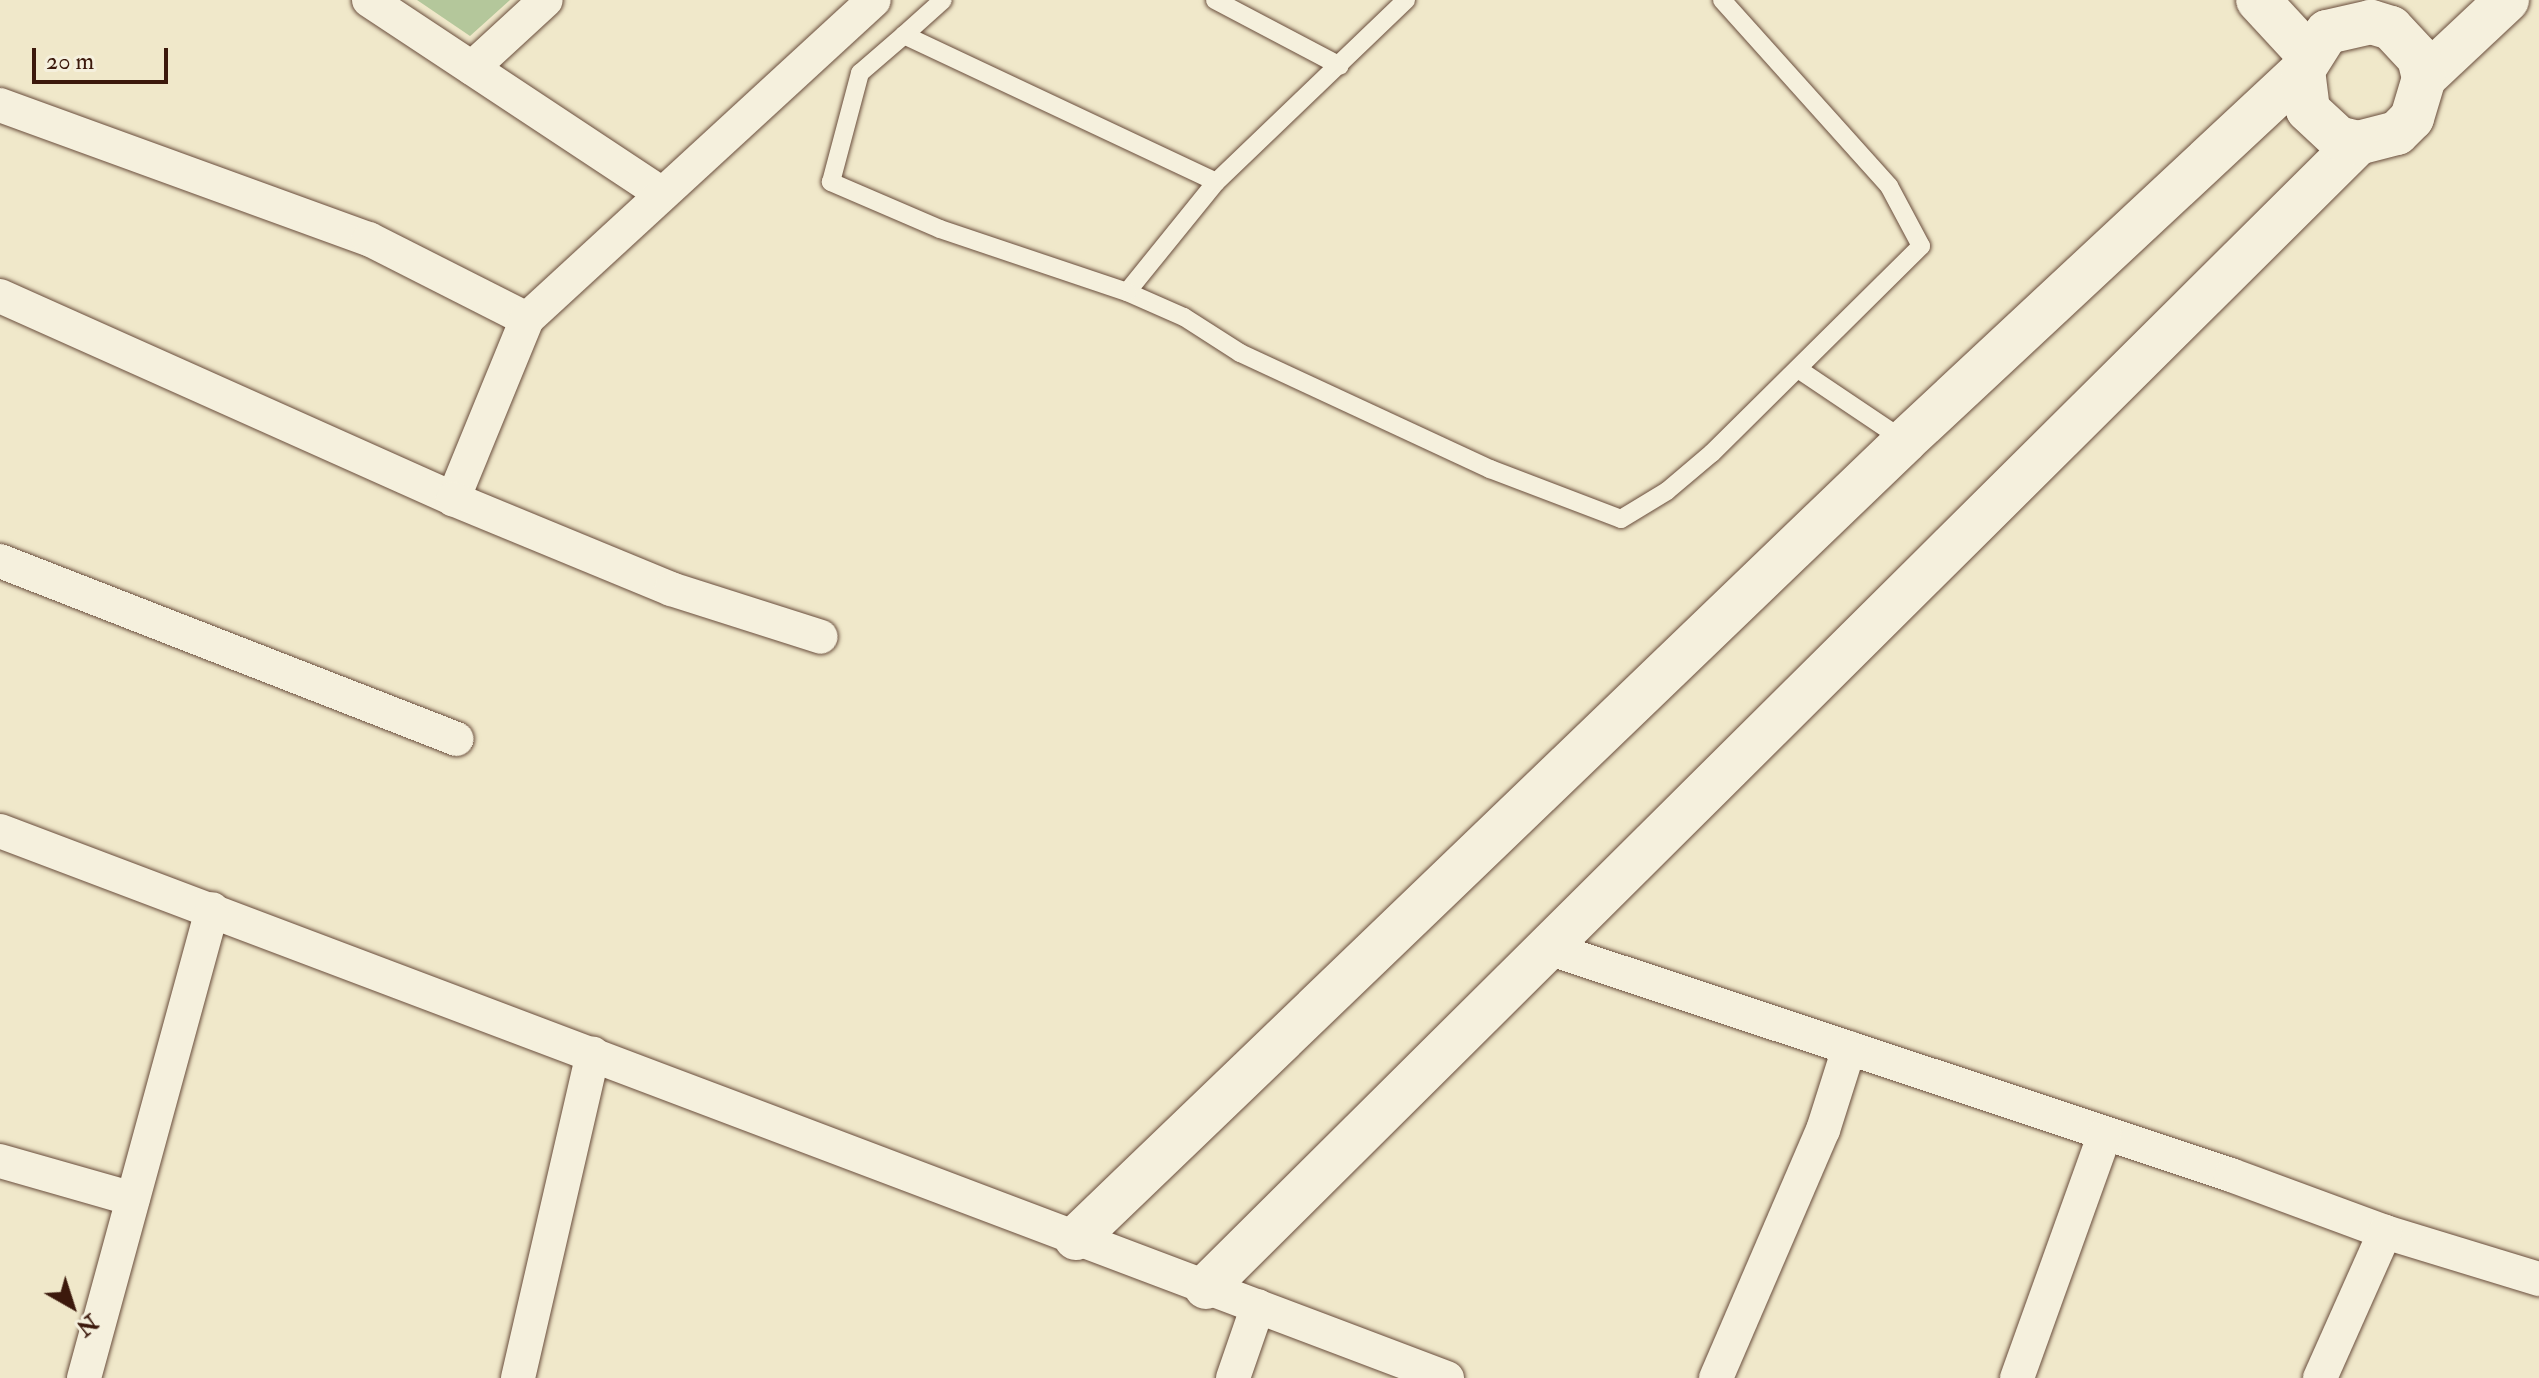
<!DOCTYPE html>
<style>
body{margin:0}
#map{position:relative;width:2539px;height:1378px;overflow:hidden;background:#f0e8ca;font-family:"IM FELL Double Pica",serif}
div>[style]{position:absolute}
.green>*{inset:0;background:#b4c79b}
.roads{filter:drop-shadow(0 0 2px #694d3c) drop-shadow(0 0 2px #694d3c)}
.lane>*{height:18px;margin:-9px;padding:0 9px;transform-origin:9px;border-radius:9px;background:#f5f0dd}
.street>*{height:34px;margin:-17px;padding:0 17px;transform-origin:17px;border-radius:17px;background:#f5f0dd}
.secondary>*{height:44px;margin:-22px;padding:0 22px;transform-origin:22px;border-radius:22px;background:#f5f0dd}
span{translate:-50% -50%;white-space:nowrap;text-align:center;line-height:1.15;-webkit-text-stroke:6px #f5f0dd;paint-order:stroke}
.north{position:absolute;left:32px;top:1266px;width:80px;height:80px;-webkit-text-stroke:6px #f5f0dd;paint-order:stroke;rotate:141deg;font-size:22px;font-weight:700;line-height:32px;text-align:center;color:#3c190c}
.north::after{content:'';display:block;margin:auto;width:28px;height:36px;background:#3c190c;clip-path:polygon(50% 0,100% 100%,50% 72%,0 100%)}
.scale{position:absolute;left:32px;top:48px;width:136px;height:36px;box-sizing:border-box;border:4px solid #3c190c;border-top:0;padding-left:10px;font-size:24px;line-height:28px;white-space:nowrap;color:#3c190c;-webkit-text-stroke:6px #f5f0dd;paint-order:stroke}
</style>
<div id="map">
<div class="green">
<i style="clip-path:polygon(417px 0,510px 0,470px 36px)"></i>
</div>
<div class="roads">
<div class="lane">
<i style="left:1215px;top:0;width:141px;rotate:27.8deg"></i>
<i style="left:1406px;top:0;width:263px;rotate:136.2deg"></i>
<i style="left:1216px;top:182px;width:141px;rotate:129deg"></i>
<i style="left:1127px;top:292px;width:62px;rotate:23.7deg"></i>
<i style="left:1184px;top:317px;width:67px;rotate:32.7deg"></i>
<i style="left:1240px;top:353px;width:276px;rotate:24.9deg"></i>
<i style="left:1490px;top:469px;width:140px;rotate:20.9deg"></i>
<i style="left:1621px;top:519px;width:54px;rotate:-31.3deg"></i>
<i style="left:1667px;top:491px;width:59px;rotate:-40.2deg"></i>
<i style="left:1712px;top:453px;width:294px;rotate:-44.7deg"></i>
<i style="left:1921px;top:246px;width:68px;rotate:-118.1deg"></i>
<i style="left:1889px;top:186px;width:250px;rotate:-131.9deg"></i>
<i style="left:904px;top:35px;width:52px;rotate:-41.9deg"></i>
<i style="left:1127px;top:292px;width:197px;rotate:-161.4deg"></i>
<i style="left:940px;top:229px;width:119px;rotate:-156.7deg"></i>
<i style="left:831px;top:182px;width:113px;rotate:-75.1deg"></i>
<i style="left:860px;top:73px;width:58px;rotate:-40.8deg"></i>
<i style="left:904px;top:35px;width:345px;rotate:25.2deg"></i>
<i style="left:1801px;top:371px;width:125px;rotate:33.9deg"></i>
</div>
<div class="street">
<i style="left:369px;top:0;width:350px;rotate:33.5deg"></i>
<i style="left:472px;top:68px;width:100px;rotate:-42.6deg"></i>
<i style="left:0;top:105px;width:393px;rotate:20deg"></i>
<i style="left:369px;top:239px;width:177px;rotate:26.9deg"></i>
<i style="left:527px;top:319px;width:471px;rotate:-42.6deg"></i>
<i style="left:0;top:296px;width:496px;rotate:24.1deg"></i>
<i style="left:527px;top:319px;width:195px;rotate:112.3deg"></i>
<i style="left:453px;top:499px;width:236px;rotate:22.4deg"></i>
<i style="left:671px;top:589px;width:157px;rotate:17.7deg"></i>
<i style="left:0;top:561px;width:490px;rotate:21.3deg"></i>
<i style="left:0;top:831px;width:1547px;rotate:20.71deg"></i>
<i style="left:1545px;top:947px;width:723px;rotate:18.38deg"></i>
<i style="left:2231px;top:1175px;width:164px;rotate:20.3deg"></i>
<i style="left:2385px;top:1232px;width:161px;rotate:17deg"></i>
<i style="left:0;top:1161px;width:138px;rotate:15.9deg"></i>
<i style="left:84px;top:1378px;width:486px;rotate:-74.7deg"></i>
<i style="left:518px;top:1378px;width:333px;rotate:-77deg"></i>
<i style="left:1233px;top:1378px;width:76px;rotate:-70.9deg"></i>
<i style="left:1716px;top:1378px;width:270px;rotate:-66.7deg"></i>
<i style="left:1823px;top:1130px;width:86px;rotate:-72.4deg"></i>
<i style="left:2017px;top:1378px;width:259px;rotate:-70.2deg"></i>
<i style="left:2320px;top:1378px;width:160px;rotate:-66deg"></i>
</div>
<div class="secondary">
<i style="left:2258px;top:0;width:74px;rotate:47.2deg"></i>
<i style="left:2424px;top:78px;width:114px;rotate:-43.2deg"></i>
<i style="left:1076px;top:1238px;width:1150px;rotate:-43.87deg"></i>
<i style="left:1905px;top:441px;width:544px;rotate:-42.99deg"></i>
<i style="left:1206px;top:1287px;width:1624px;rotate:-44.8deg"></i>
<i style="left:2358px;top:143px;width:40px;rotate:-14.4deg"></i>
<i style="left:2397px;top:133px;width:21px;rotate:-45deg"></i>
<i style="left:2412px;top:118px;width:42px;rotate:-73.3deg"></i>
<i style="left:2424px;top:78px;width:21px;rotate:-104deg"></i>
<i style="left:2419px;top:58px;width:41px;rotate:-133deg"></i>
<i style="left:2391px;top:28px;width:21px;rotate:-163deg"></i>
<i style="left:2371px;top:22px;width:45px;rotate:167.2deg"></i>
<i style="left:2327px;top:32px;width:45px;rotate:122.3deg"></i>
<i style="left:2303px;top:70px;width:40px;rotate:82.9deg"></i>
<i style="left:2308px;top:110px;width:41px;rotate:43deg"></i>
<i style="left:2338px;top:138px;width:21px;rotate:14deg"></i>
</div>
</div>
<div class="north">N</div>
<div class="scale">20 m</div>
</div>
